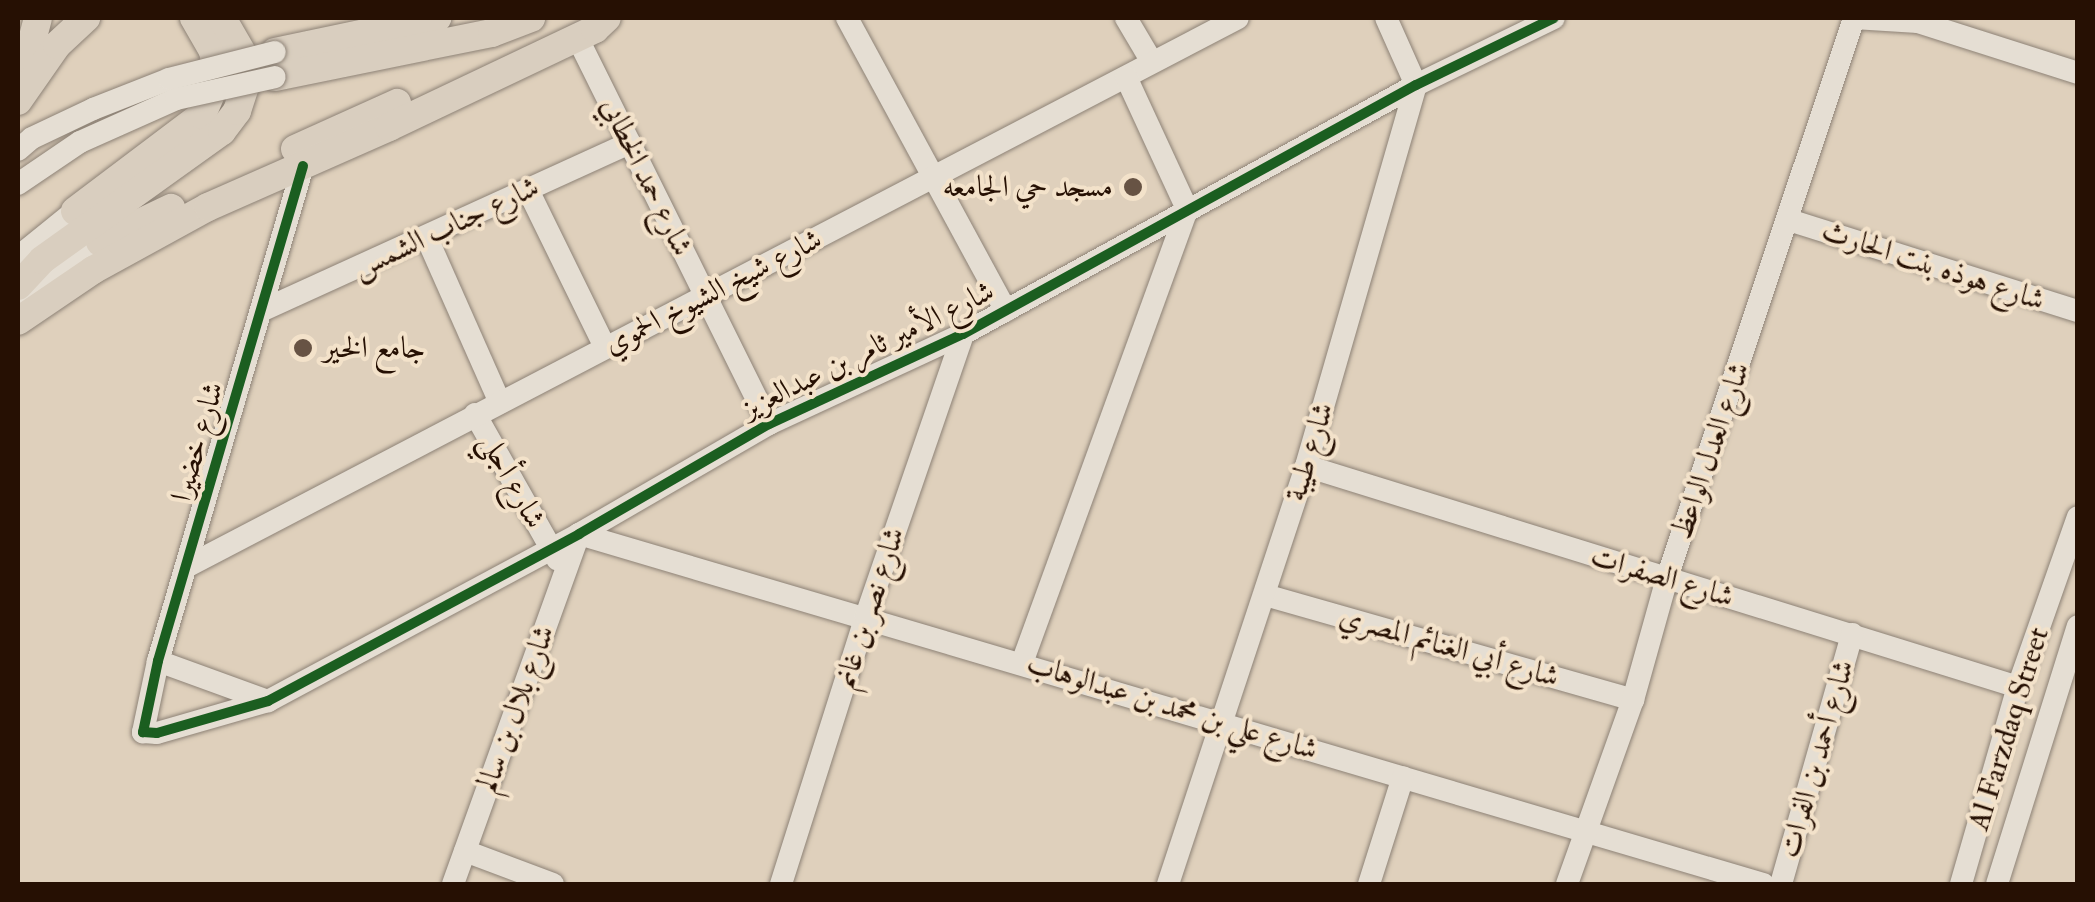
<!DOCTYPE html>
<meta charset="utf-8">
<style>
body{margin:0}
#map{position:relative;width:2095px;height:902px;overflow:hidden;background:#dfd0bc;font-family:"IM FELL Double Pica",Amiri,serif}
div>[style]{position:absolute}
.roads{filter:drop-shadow(0 0 2px #8d8276) drop-shadow(0 0 2px #8d8276)}
.minor>*{height:22px;margin:-11px;padding:0 11px;transform-origin:11px;border-radius:11px;background:#e5ded3}
.major>*{height:28px;margin:-14px;padding:0 14px;transform-origin:14px;border-radius:14px;background:#d9cebf}
.bridges{filter:drop-shadow(0 0 2px #8d8276) drop-shadow(0 0 2px #8d8276)}
.minor-bridge>*{height:22px;margin:-11px;padding:0 11px;transform-origin:11px;border-radius:11px;background:#e5ded3}
.cycleway>*{height:10px;margin:-5px;padding:0 5px;transform-origin:5px;border-radius:5px;background:#1b5e20}
.dots>*{width:28px;height:28px;translate:-50% -50%;box-sizing:border-box;border:5px solid #f3e2ca;border-radius:50%}
span{translate:-50% -50%;white-space:nowrap;text-align:center;line-height:1.15;-webkit-text-stroke:8px #f3e2ca;paint-order:stroke}
.street-label{font-size:30px;color:#261003}
.poi-label{font-size:30px;color:#261003}
.right{translate:-100% -50%;text-align:right}
.left{translate:0 -50%;text-align:left}
.frame{position:absolute;inset:0;border:20px solid #261003;pointer-events:none}
</style>
<div id="map">
<div class="roads">
<div class="minor">
<i style="left:847px;top:18px;width:333px;rotate:61.5deg"></i>
<i style="left:1126px;top:18px;width:51px;rotate:59.4deg"></i>
<i style="left:1854px;top:18px;width:64px;rotate:3.6deg"></i>
<i style="left:1918px;top:22px;width:168px;rotate:17.7deg"></i>
<i style="left:577px;top:37px;width:432px;rotate:63.6deg"></i>
<i style="left:303px;top:166px;width:516px;rotate:106.33deg"></i>
<i style="left:158px;top:661px;width:73px;rotate:101.9deg"></i>
<i style="left:143px;top:732px;width:14px;rotate:4deg"></i>
<i style="left:157px;top:733px;width:116px;rotate:-16.1deg"></i>
<i style="left:268px;top:701px;width:353px;rotate:-28.2deg"></i>
<i style="left:579px;top:534px;width:220px;rotate:-30.1deg"></i>
<i style="left:769px;top:424px;width:214px;rotate:-24.9deg"></i>
<i style="left:963px;top:334px;width:517px;rotate:-28.8deg"></i>
<i style="left:1416px;top:85px;width:153px;rotate:-25.9deg"></i>
<i style="left:528px;top:190px;width:175px;rotate:63.9deg"></i>
<i style="left:1789px;top:220px;width:303px;rotate:17.5deg"></i>
<i style="left:427px;top:238px;width:180px;rotate:66.1deg"></i>
<i style="left:18px;top:257px;width:73px;rotate:-38.9deg"></i>
<i style="left:18px;top:296px;width:98px;rotate:-33.4deg"></i>
<i style="left:261px;top:311px;width:405px;rotate:-24.5deg"></i>
<i style="left:475px;top:414px;width:167px;rotate:60.5deg"></i>
<i style="left:1306px;top:466px;width:746px;rotate:17.24deg"></i>
<i style="left:188px;top:566px;width:1184px;rotate:-27.56deg"></i>
<i style="left:1265px;top:595px;width:383px;rotate:15.9deg"></i>
<i style="left:158px;top:661px;width:117px;rotate:20deg"></i>
<i style="left:1022px;top:663px;width:483px;rotate:-70deg"></i>
<i style="left:1187px;top:209px;width:145px;rotate:-114.8deg"></i>
<i style="left:465px;top:851px;width:94px;rotate:20.6deg"></i>
<i style="left:453px;top:884px;width:372px;rotate:-70.2deg"></i>
<i style="left:579px;top:534px;width:1235px;rotate:16.47deg"></i>
<i style="left:781px;top:884px;width:281px;rotate:-72.4deg"></i>
<i style="left:866px;top:616px;width:298px;rotate:-71deg"></i>
<i style="left:1168px;top:884px;width:440px;rotate:-71.7deg"></i>
<i style="left:1306px;top:466px;width:397px;rotate:-73.9deg"></i>
<i style="left:1416px;top:85px;width:73px;rotate:-114.1deg"></i>
<i style="left:1369px;top:884px;width:112px;rotate:-72.4deg"></i>
<i style="left:1567px;top:884px;width:195px;rotate:-70.3deg"></i>
<i style="left:1633px;top:700px;width:127px;rotate:-74.4deg"></i>
<i style="left:1667px;top:578px;width:590px;rotate:-71.53deg"></i>
<i style="left:1781px;top:884px;width:260px;rotate:-74.1deg"></i>
<i style="left:1961px;top:884px;width:205px;rotate:-73.9deg"></i>
<i style="left:2018px;top:687px;width:180px;rotate:-70.6deg"></i>
<i style="left:1997px;top:884px;width:270px;rotate:-72.6deg"></i>
</div>
<div class="major">
<i style="left:275px;top:52px;width:166px;rotate:-11.9deg"></i>
<i style="left:275px;top:77px;width:221px;rotate:-11.5deg"></i>
<i style="left:492px;top:33px;width:42px;rotate:-21deg"></i>
<i style="left:20px;top:86px;width:70px;rotate:-75.2deg"></i>
<i style="left:18px;top:101px;width:68px;rotate:-55.1deg"></i>
<i style="left:57px;top:45px;width:40px;rotate:-43deg"></i>
<i style="left:295px;top:149px;width:112px;rotate:-24.3deg"></i>
<i style="left:75px;top:211px;width:159px;rotate:-37.1deg"></i>
<i style="left:202px;top:115px;width:41px;rotate:-67.2deg"></i>
<i style="left:218px;top:77px;width:26px;rotate:-101deg"></i>
<i style="left:213px;top:51px;width:38px;rotate:-120deg"></i>
<i style="left:100px;top:242px;width:79px;rotate:-25.6deg"></i>
<i style="left:18px;top:286px;width:35px;rotate:-47deg"></i>
<i style="left:42px;top:260px;width:221px;rotate:-35.6deg"></i>
<i style="left:222px;top:131px;width:25px;rotate:-53deg"></i>
<i style="left:237px;top:111px;width:45px;rotate:-72deg"></i>
<i style="left:251px;top:68px;width:58px;rotate:-120.1deg"></i>
<i style="left:18px;top:321px;width:91px;rotate:-34.2deg"></i>
<i style="left:93px;top:270px;width:131px;rotate:-28.7deg"></i>
<i style="left:208px;top:207px;width:198px;rotate:-23.8deg"></i>
<i style="left:389px;top:127px;width:228px;rotate:-25.4deg"></i>
<i style="left:595px;top:29px;width:16px;rotate:-43deg"></i>
</div>
</div>
<div class="bridges">
<div class="minor-bridge">
<i style="left:18px;top:150px;width:18px;rotate:-41deg"></i>
<i style="left:32px;top:138px;width:68px;rotate:-25.4deg"></i>
<i style="left:93px;top:109px;width:82px;rotate:-21.5deg"></i>
<i style="left:169px;top:79px;width:109px;rotate:-14.3deg"></i>
<i style="left:18px;top:184px;width:75px;rotate:-34.1deg"></i>
<i style="left:80px;top:142px;width:105px;rotate:-24.1deg"></i>
<i style="left:176px;top:99px;width:101px;rotate:-12.5deg"></i>
</div>
</div>
<div class="cycleway">
<i style="left:303px;top:166px;width:516px;rotate:106.33deg"></i>
<i style="left:158px;top:661px;width:73px;rotate:101.9deg"></i>
<i style="left:143px;top:732px;width:14px;rotate:4deg"></i>
<i style="left:157px;top:733px;width:116px;rotate:-16.1deg"></i>
<i style="left:268px;top:701px;width:353px;rotate:-28.2deg"></i>
<i style="left:579px;top:534px;width:220px;rotate:-30.1deg"></i>
<i style="left:769px;top:424px;width:214px;rotate:-24.9deg"></i>
<i style="left:963px;top:334px;width:517px;rotate:-28.8deg"></i>
<i style="left:1416px;top:85px;width:153px;rotate:-25.9deg"></i>
</div>
<div class="dots">
<i style="left:1133px;top:187px;background:#675344"></i>
<i style="left:303px;top:348px;background:#675344"></i>
</div>
<div class="street-label">
<span style="left:646px;top:177px;rotate:64deg">شارع حمد الخطابي</span>
<span style="left:446px;top:228px;rotate:-25deg">شارع جناب الشمس</span>
<span style="left:1933px;top:266px;rotate:18deg">شارع هوذه بنت الحارث</span>
<span style="left:713px;top:292px;rotate:-27deg">شارع شيخ الشيوخ الحموي</span>
<span style="left:868px;top:350px;rotate:-26deg">شارع الأمير ثامر بن عبدالعزيز</span>
<span style="left:198px;top:442px;rotate:-74deg">شارع خضيرا</span>
<span style="left:1711px;top:451px;rotate:-71deg">شارع العدل الواعظ</span>
<span style="left:1310px;top:452px;rotate:-73deg">شارع طيبة</span>
<span style="left:512px;top:481px;rotate:61deg">شارع أجلي</span>
<span style="left:1662px;top:577px;rotate:17deg">شارع الصفرات</span>
<span style="left:870px;top:608px;rotate:-72deg">شارع نصر بن غانم</span>
<span style="left:1449px;top:647px;rotate:16deg">شارع أبي الغنائم المصري</span>
<span style="left:1172px;top:707px;rotate:17deg">شارع علي بن محمد بن عبدالوهاب</span>
<span style="left:516px;top:709px;rotate:-70deg">شارع بلال بن سالم</span>
<span style="left:2009px;top:729px;rotate:-73deg">Al Farzdaq Street</span>
<span style="left:1817px;top:759px;rotate:-74deg">شارع أحمد بن الفرات</span>
</div>
<div class="poi-label">
<span class="right" style="left:1113px;top:187px">مسجد حي الجامعه</span>
<span class="left" style="left:323px;top:348px">جامع الخير</span>
</div>
<div class="frame"></div>
</div>
